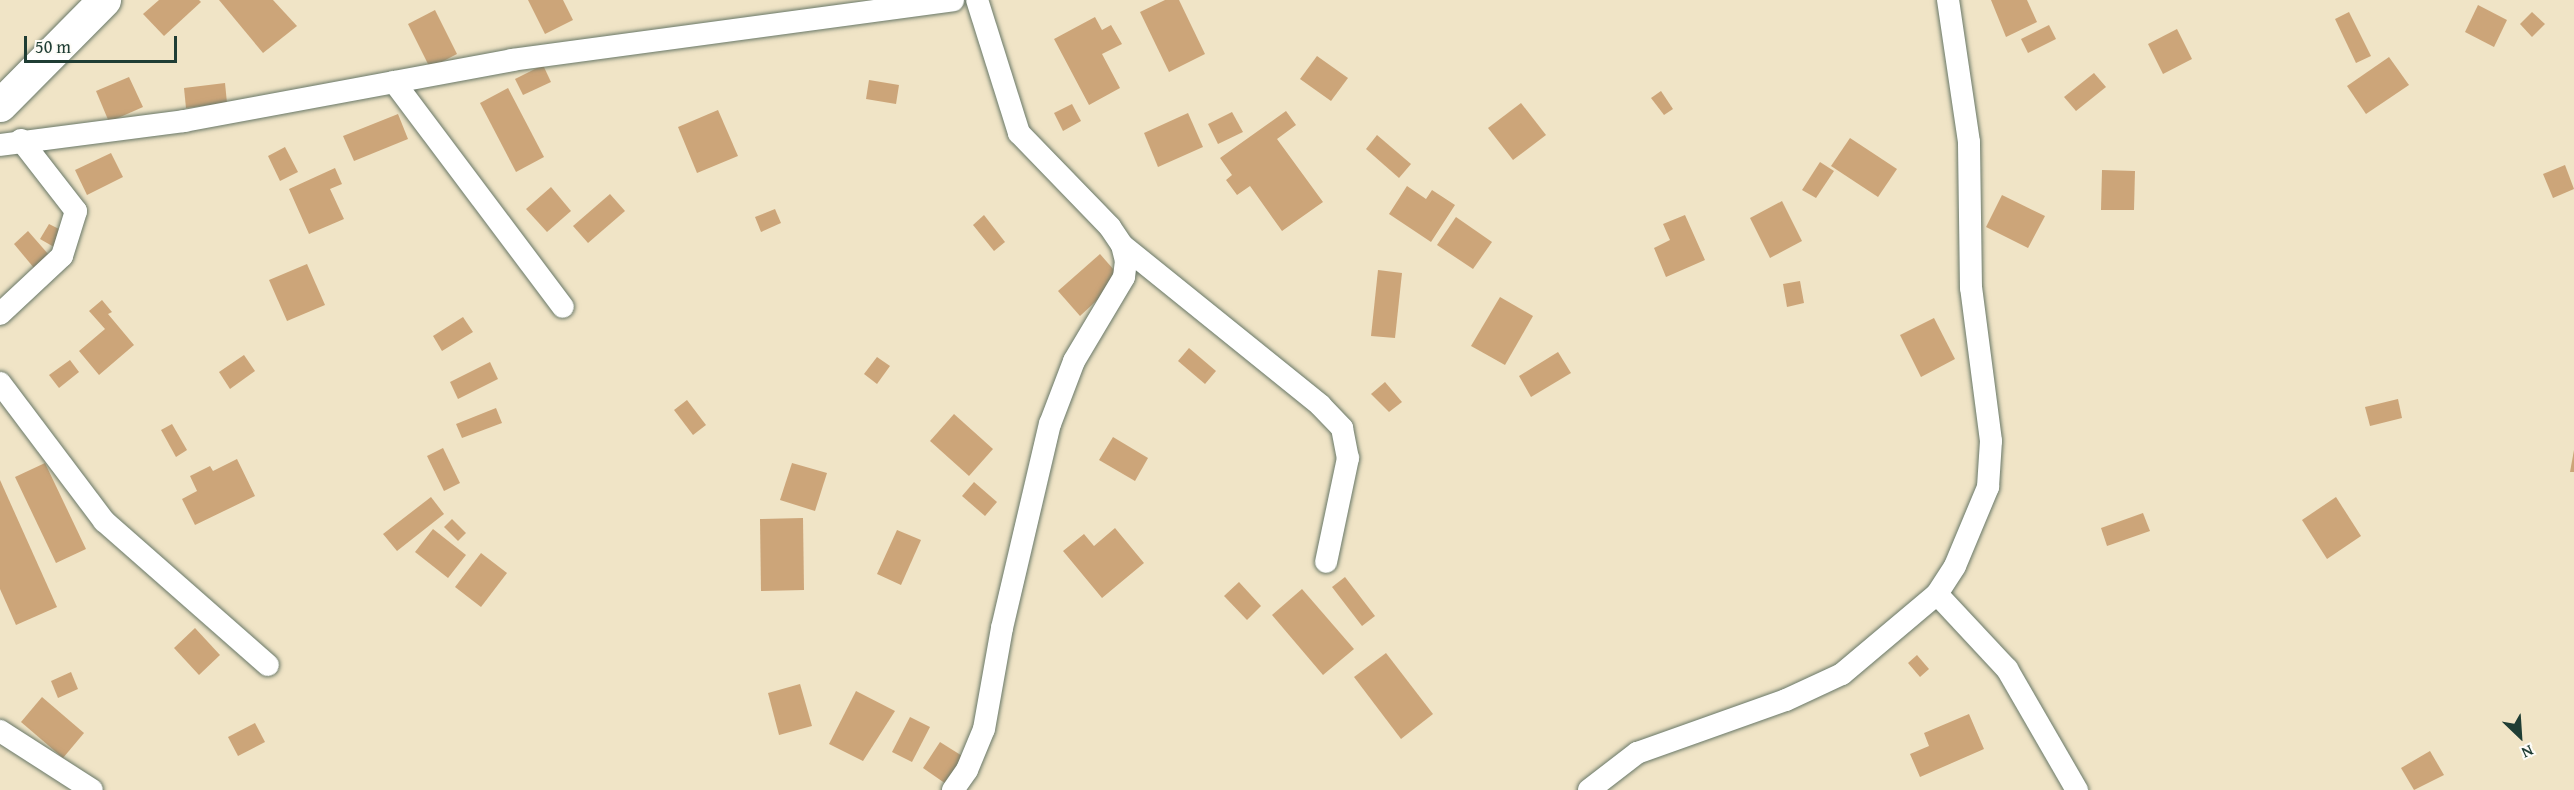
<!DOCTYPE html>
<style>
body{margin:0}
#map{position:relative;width:2574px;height:790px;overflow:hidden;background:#f0e4c6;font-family:"Gentium Book Plus",serif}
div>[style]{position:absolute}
.building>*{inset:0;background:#cca579}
.roads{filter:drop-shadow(0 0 2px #687767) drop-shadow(0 0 2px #687767)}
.minor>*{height:22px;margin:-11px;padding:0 11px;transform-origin:11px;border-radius:11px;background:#fff}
.secondary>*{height:33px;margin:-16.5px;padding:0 16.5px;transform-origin:16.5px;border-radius:16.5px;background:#fff}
span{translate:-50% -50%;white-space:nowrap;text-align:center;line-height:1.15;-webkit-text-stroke:4.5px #fdfcf7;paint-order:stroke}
.north{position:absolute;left:2490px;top:706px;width:60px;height:60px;-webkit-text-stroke:4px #fdfcf7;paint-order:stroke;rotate:155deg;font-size:16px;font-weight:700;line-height:24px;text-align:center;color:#1f3d34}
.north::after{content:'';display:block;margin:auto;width:21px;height:27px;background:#1f3d34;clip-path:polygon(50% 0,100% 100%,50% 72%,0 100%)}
.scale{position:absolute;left:24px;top:36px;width:153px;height:27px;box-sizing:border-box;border:3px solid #1f3d34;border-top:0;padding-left:8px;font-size:18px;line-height:21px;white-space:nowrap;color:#1f3d34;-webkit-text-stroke:4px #fdfcf7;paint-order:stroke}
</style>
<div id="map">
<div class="building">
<i style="clip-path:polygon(159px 0,199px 0,201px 2px,164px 36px,143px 14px)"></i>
<i style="clip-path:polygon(219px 0,273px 0,297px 26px,263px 53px)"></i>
<i style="clip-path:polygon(528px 0,563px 0,573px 20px,545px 34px)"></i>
<i style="clip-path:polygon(1165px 0,1179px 0,1205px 54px,1169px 72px,1140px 12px)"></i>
<i style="clip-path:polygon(1991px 0,2027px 0,2037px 22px,2006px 37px)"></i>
<i style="clip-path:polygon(2478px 5px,2507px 20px,2494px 47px,2465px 32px)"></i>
<i style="clip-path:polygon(435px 10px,457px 54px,430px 68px,408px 24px)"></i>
<i style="clip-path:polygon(2349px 12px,2371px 56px,2356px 63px,2335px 19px)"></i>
<i style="clip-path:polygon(2532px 12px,2545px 24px,2532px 37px,2520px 24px)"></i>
<i style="clip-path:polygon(1095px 17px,1102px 30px,1111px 25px,1122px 44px,1102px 54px,1120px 88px,1089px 105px,1054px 39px)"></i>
<i style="clip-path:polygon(2049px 25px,2056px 39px,2028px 53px,2021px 39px)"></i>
<i style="clip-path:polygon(2177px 29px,2192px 59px,2163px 74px,2148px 44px)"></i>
<i style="clip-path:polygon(1317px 56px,1348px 78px,1331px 101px,1300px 79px)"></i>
<i style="clip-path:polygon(2389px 57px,2409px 85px,2366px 114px,2347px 86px)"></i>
<i style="clip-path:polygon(543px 65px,551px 82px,523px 95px,515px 79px)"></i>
<i style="clip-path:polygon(2094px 73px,2106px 87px,2076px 111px,2064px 97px)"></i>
<i style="clip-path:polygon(129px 77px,143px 107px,109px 122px,96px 91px)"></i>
<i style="clip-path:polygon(869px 80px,899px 85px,896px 104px,866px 99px)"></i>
<i style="clip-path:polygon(225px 83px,227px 103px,186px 108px,184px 88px)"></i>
<i style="clip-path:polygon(508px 88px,544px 157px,516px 172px,480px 103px)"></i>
<i style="clip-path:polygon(1661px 91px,1673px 109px,1664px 115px,1651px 98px)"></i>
<i style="clip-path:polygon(1521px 103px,1546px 135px,1513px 160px,1488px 128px)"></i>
<i style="clip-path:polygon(1072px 104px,1081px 121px,1063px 131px,1054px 113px)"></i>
<i style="clip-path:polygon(718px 110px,738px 156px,697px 173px,678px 127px)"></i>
<i style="clip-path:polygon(1286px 111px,1296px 125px,1277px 139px,1323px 202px,1282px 231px,1250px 186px,1237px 195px,1226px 180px,1232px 175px,1220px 158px)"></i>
<i style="clip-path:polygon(1232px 112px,1243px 132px,1218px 144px,1208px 124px)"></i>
<i style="clip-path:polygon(1188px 113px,1203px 147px,1158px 167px,1144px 133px)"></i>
<i style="clip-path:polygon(398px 114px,408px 139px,354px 161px,343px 136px)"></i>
<i style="clip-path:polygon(1377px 135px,1411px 164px,1399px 178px,1366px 149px)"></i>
<i style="clip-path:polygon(1850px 138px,1897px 169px,1878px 197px,1831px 166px)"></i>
<i style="clip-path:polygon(285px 147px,298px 172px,280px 181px,268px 156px)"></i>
<i style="clip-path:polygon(111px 153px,123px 177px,87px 195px,75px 170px)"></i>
<i style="clip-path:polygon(1820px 162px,1834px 171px,1816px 198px,1802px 190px)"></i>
<i style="clip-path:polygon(2565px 165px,2574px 189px,2553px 198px,2543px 174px)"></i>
<i style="clip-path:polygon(335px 168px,342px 184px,330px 189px,344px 219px,309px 234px,289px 189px)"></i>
<i style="clip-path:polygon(2102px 170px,2135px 171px,2134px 210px,2101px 210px)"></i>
<i style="clip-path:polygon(1407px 186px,1426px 199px,1432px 190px,1455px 205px,1431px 242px,1389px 214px)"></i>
<i style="clip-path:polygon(551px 187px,571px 211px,547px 232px,526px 209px)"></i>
<i style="clip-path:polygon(610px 194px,625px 211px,588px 243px,573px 226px)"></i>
<i style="clip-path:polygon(2002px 195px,2045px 216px,2028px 248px,1986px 227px)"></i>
<i style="clip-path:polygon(1782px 201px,1802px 241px,1770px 258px,1750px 218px)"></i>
<i style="clip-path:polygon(775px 209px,781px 223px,761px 232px,755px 217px)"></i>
<i style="clip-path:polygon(984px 215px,1005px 242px,994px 251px,973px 225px)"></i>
<i style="clip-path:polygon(1685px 215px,1705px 260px,1666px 277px,1654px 248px,1670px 240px,1663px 224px)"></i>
<i style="clip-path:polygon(1456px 217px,1492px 242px,1473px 269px,1437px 245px)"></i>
<i style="clip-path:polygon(49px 224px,63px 231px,54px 247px,40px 239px)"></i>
<i style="clip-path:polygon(28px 231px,49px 255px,34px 268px,14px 244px)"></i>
<i style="clip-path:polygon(1100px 254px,1121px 278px,1080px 316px,1058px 291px)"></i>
<i style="clip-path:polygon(307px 264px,325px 305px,287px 321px,269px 280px)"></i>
<i style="clip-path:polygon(1378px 270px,1402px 273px,1395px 338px,1371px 336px)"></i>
<i style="clip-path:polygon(1800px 281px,1804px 303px,1787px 307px,1783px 284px)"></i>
<i style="clip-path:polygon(1500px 297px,1533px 316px,1505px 365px,1471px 346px)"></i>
<i style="clip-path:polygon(102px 300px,112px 312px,108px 314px,134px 345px,99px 375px,79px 351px,105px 329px,89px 311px)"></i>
<i style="clip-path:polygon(463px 317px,473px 332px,442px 351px,433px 336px)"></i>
<i style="clip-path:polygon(1934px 318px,1955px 359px,1921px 377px,1900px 335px)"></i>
<i style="clip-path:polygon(1189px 348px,1216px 371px,1205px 384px,1178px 361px)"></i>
<i style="clip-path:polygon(1558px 352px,1571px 373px,1531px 397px,1519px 376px)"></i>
<i style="clip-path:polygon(244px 355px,255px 371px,230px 389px,219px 372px)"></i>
<i style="clip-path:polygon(877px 357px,890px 366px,877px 384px,864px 374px)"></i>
<i style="clip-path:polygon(70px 360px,79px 372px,59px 388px,49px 375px)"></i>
<i style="clip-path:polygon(490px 362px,498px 379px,458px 399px,450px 382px)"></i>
<i style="clip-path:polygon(1385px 382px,1402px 402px,1389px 412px,1371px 394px)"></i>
<i style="clip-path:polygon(2398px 399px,2402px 418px,2370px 426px,2365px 407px)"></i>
<i style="clip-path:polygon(687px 400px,706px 425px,693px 435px,674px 410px)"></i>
<i style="clip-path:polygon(496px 408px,502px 423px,462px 438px,456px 424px)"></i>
<i style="clip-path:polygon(954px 414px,993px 449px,969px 476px,930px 441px)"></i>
<i style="clip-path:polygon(172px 424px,187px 450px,176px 457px,161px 430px)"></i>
<i style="clip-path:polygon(1113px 437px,1148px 458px,1135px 481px,1099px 460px)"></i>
<i style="clip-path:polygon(443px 448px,460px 483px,444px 491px,427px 456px)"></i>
<i style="clip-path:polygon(2574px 450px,2574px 472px,2570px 472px)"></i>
<i style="clip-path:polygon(237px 459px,255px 496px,195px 525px,182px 499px,197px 491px,190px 476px,210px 466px,213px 471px)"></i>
<i style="clip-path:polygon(45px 463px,86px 549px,56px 563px,15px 477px)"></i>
<i style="clip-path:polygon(792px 463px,827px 473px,815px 511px,780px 500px)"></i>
<i style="clip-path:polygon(0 480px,57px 607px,16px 625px,0 589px)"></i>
<i style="clip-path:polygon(974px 482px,997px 502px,985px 516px,962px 496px)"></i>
<i style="clip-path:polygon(431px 497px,444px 514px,397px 551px,383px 534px)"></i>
<i style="clip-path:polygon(2336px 497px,2361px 536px,2327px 559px,2302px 520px)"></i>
<i style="clip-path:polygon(2143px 513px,2150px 531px,2107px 546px,2101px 528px)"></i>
<i style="clip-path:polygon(803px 518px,804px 590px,761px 591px,760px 519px)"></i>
<i style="clip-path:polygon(452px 519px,466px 533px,458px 541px,444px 527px)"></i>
<i style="clip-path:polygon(1115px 528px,1144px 563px,1102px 598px,1063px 551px,1084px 534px,1094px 546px)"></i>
<i style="clip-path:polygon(433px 529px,466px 555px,448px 578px,415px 552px)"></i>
<i style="clip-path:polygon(897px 530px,921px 540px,901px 585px,877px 574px)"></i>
<i style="clip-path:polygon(481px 553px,507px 573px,481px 607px,455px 587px)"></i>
<i style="clip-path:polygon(1345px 577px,1375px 616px,1362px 626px,1332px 587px)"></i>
<i style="clip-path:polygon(1239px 582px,1261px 606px,1247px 620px,1224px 596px)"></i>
<i style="clip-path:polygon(1302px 589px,1354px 649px,1323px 675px,1272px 615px)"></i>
<i style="clip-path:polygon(195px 628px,220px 655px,199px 675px,174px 648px)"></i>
<i style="clip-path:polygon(1386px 653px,1433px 714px,1401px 739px,1354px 677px)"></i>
<i style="clip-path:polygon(1917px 655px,1929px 669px,1920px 677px,1908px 663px)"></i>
<i style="clip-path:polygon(71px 672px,78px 689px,58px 698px,51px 681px)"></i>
<i style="clip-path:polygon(800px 684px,812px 726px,779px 735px,768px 693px)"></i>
<i style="clip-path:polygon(856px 691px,895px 711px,863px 761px,829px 744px)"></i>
<i style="clip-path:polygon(42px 697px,84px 733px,63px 758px,21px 722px)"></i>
<i style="clip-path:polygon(1969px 714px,1984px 749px,1920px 777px,1910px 754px,1929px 746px,1924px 733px)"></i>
<i style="clip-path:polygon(910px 717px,930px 727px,912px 762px,892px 752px)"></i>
<i style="clip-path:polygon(255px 723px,265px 742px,238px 756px,228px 737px)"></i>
<i style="clip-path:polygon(940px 742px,967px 759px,949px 786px,923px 768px)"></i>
<i style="clip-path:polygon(2430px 751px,2444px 775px,2414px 790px,2401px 768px)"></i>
</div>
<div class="roads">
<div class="minor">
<i style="left:394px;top:82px;width:281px;rotate:53.1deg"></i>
<i style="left:0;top:145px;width:186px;rotate:-7.4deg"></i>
<i style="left:184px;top:121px;width:334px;rotate:-10.5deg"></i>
<i style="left:512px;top:60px;width:445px;rotate:-7.7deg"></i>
<i style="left:1122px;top:245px;width:255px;rotate:38.9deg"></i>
<i style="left:1320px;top:405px;width:32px;rotate:46deg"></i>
<i style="left:1342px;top:428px;width:31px;rotate:79deg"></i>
<i style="left:1348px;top:458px;width:106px;rotate:101.9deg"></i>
<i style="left:0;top:314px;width:85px;rotate:-43.1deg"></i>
<i style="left:62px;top:256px;width:47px;rotate:-72.7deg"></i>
<i style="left:76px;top:211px;width:90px;rotate:-127.8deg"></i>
<i style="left:0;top:383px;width:173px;rotate:53deg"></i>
<i style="left:104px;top:521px;width:218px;rotate:41.3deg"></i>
<i style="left:1937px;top:594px;width:103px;rotate:47deg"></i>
<i style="left:2007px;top:669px;width:140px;rotate:60deg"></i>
<i style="left:0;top:731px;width:109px;rotate:32.7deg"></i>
<i style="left:953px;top:790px;width:24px;rotate:-55deg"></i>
<i style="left:967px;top:770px;width:44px;rotate:-67.5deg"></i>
<i style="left:984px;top:729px;width:103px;rotate:-79.9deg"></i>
<i style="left:1002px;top:628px;width:210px;rotate:-76.8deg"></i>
<i style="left:1050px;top:424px;width:67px;rotate:-69.1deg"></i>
<i style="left:1074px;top:361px;width:98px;rotate:-59.2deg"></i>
<i style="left:1124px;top:277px;width:16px;rotate:-83deg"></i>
<i style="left:1126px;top:261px;width:16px;rotate:-104deg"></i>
<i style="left:1122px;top:245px;width:22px;rotate:-124deg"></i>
<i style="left:1110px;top:227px;width:131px;rotate:-134.1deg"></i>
<i style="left:1019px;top:133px;width:139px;rotate:-107.5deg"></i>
<i style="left:1589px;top:790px;width:61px;rotate:-37.6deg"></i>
<i style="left:1637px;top:753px;width:158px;rotate:-19.6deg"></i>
<i style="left:1786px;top:700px;width:62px;rotate:-24.9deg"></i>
<i style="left:1842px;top:674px;width:124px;rotate:-40.1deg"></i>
<i style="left:1937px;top:594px;width:33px;rotate:-57deg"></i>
<i style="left:1955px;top:566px;width:86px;rotate:-67.3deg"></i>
<i style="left:1988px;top:487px;width:46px;rotate:-86.3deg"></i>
<i style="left:1991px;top:441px;width:154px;rotate:-97.4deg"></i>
<i style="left:1971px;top:288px;width:146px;rotate:-90.8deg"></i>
<i style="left:1969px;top:142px;width:144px;rotate:-98.4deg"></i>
</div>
<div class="secondary">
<i style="left:0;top:105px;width:148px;rotate:-45.3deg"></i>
</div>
</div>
<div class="north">N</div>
<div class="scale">50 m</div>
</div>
